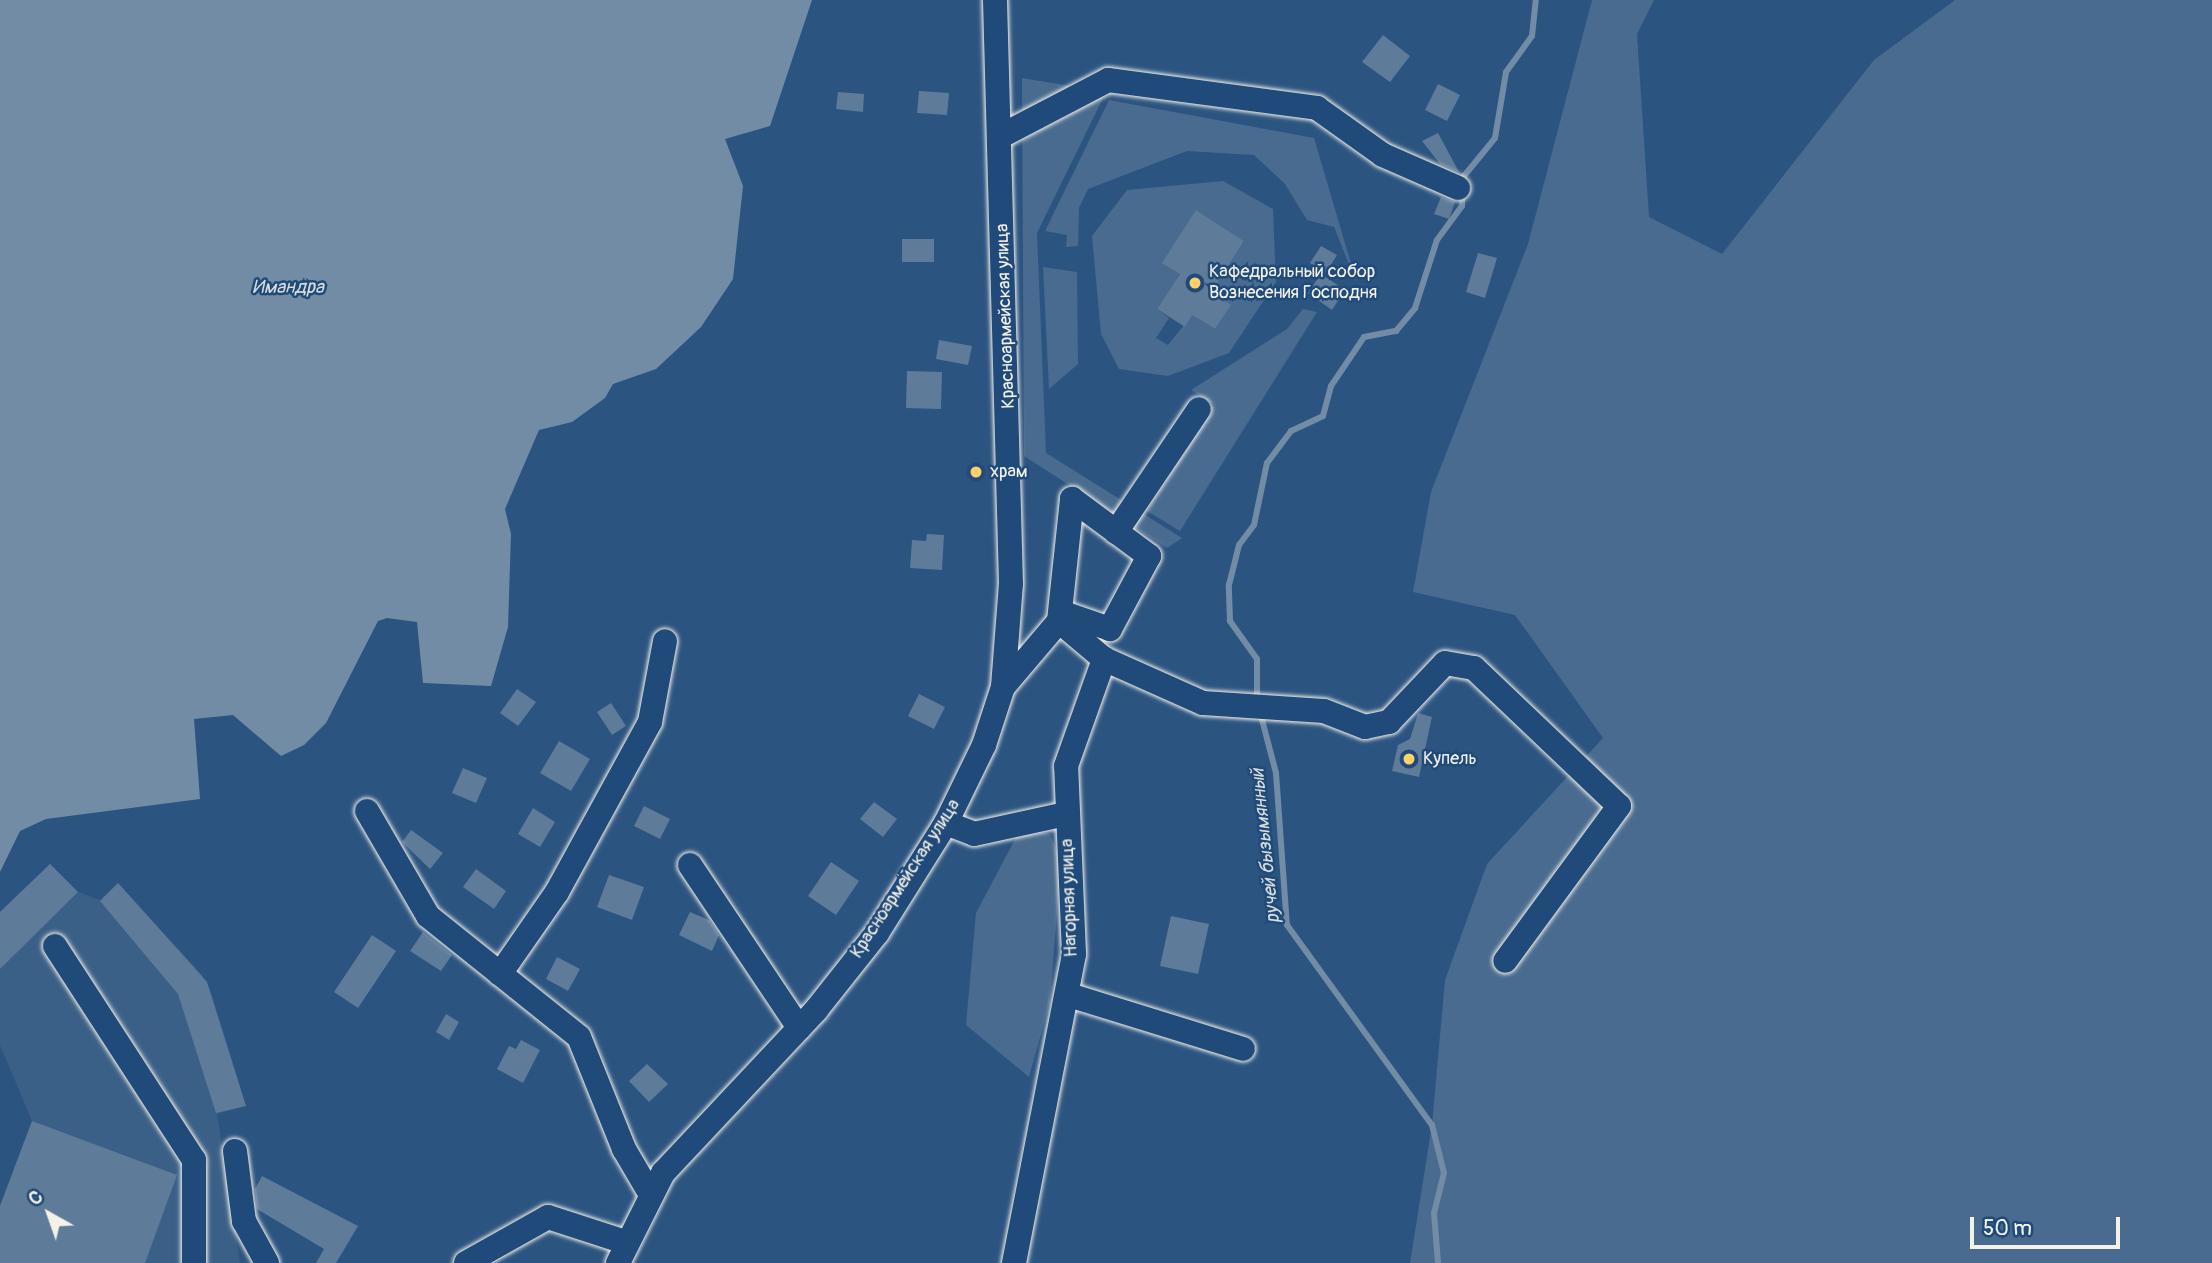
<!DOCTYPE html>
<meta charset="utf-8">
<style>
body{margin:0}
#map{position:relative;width:2212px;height:1263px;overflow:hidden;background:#2c5481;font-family:Pangolin,sans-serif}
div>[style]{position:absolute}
.built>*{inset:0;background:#3b6088}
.green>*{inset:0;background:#496b90}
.water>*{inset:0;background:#738ca6}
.stream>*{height:6px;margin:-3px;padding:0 3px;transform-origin:3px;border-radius:3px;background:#738ca6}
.building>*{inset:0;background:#5e7b9a}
.roads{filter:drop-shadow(0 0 2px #f4f1e8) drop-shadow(0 0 2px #f4f1e8)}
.minor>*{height:24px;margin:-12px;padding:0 12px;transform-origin:12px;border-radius:12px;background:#1f4a7a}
.dots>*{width:19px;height:19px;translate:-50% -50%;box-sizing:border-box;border:4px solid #1f4a7a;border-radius:50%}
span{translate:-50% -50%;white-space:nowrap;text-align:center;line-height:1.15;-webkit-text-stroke:5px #1f4a7a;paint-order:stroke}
.poi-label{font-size:18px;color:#f4f1e8}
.left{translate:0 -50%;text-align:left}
.street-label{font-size:18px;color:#f4f1e8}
.water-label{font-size:19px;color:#dadddb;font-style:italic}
.north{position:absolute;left:14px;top:1179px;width:70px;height:70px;-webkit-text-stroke:5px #1f4a7a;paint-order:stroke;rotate:320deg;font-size:19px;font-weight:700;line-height:28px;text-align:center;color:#f4f1e8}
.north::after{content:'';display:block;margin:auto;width:24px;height:32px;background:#f4f1e8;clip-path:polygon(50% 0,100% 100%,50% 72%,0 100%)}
.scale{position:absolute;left:1970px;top:1217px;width:150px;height:32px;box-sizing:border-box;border:4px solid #f4f1e8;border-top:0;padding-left:9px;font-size:21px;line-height:24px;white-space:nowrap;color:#f4f1e8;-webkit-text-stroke:5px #1f4a7a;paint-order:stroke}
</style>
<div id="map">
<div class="built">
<i style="clip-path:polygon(50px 864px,78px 892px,100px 900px,118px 883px,203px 976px,181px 993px,209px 986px,246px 1106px,217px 1114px,240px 1263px,0 1263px,0 1206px,32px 1121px,0 1045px,0 912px)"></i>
</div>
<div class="green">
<i style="clip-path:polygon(1592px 0,1654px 0,1637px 34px,1649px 217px,1722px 254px,1874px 60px,1955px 0,2212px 0,2212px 1263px,1410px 1263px,1432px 1125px,1445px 980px,1487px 864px,1603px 738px,1515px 615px,1413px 592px,1431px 492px,1528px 244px)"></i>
<i style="clip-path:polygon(1022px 78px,1106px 92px,1037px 233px,1046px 453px,1182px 538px,1167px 548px,1024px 456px)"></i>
<i style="clip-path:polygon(1109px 100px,1314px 138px,1357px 284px,1334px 227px,1307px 220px,1285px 184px,1254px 155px,1187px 151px,1088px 189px,1079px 208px,1078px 246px,1066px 247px,1067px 235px,1045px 231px)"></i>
<i style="clip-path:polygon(evenodd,1223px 181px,1273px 209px,1276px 282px,1229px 353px,1168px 376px,1119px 369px,1101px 334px,1092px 236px,1127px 190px,1223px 181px,1196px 210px,1244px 241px,1211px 293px,1229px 307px,1215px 329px,1192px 315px,1168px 345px,1156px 338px,1169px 318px,1157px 309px,1180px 274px,1196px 210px)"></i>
<i style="clip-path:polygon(1043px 267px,1077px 272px,1078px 364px,1049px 389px)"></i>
<i style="clip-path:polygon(1303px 309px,1317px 312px,1180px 531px,1147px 511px,1214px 404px,1191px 390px,1287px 329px)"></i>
<i style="clip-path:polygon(1021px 828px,1050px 834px,1061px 861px,1050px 1001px,1029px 1077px,966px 1025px,976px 913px)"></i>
</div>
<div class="water">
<i style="clip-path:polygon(0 0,812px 0,770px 126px,725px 139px,743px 186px,733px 279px,701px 327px,656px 369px,613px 384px,605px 398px,572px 422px,539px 430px,505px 509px,511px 534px,508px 627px,491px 686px,423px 683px,417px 622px,387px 618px,378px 621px,326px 723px,304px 745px,281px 756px,233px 715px,194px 719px,200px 799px,46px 819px,20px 831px,0 872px)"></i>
</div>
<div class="stream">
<i style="left:1257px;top:702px;width:43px;rotate:-90deg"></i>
<i style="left:1257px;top:659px;width:47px;rotate:-125.4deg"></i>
<i style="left:1230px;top:621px;width:36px;rotate:-92deg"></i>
<i style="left:1229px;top:585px;width:41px;rotate:-76deg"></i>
<i style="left:1239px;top:545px;width:25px;rotate:-53deg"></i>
<i style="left:1254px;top:525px;width:63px;rotate:-78.2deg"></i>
<i style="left:1267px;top:463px;width:40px;rotate:-53deg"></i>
<i style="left:1291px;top:431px;width:35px;rotate:-25deg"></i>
<i style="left:1323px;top:416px;width:31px;rotate:-75deg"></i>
<i style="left:1331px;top:386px;width:59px;rotate:-56deg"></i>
<i style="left:1364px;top:337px;width:33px;rotate:-11deg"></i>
<i style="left:1396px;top:331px;width:30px;rotate:-50deg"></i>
<i style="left:1415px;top:308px;width:71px;rotate:-72.1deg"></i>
<i style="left:1437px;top:240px;width:42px;rotate:-53.7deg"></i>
<i style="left:1462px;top:206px;width:30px;rotate:-86deg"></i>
<i style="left:1464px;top:176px;width:49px;rotate:-50.8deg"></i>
<i style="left:1495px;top:138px;width:67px;rotate:-80.5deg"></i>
<i style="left:1506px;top:72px;width:44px;rotate:-54.2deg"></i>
<i style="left:1532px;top:36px;width:36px;rotate:-84deg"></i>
<i style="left:1260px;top:712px;width:63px;rotate:75.3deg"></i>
<i style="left:1276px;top:773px;width:152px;rotate:85.9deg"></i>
<i style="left:1287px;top:925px;width:247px;rotate:54.1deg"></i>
<i style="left:1432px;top:1125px;width:49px;rotate:76deg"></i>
<i style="left:1444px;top:1173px;width:41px;rotate:104deg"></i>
<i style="left:1434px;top:1213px;width:50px;rotate:85.4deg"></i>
</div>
<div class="building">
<i style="clip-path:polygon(1383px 35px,1410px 56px,1390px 82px,1362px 62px)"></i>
<i style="clip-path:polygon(1438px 84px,1460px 95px,1447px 121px,1425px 110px)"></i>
<i style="clip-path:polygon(919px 91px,949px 93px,947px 115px,917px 113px)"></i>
<i style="clip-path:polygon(838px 92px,864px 94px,863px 112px,836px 109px)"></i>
<i style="clip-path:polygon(1438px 133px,1459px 172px,1440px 164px,1422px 141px)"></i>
<i style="clip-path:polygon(1441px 197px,1455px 202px,1449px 219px,1434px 214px)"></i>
<i style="clip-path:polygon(1196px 210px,1244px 241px,1211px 293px,1231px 305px,1215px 329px,1192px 315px,1185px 327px,1157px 309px,1180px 274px,1162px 263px)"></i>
<i style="clip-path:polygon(902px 239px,934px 239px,934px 262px,902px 262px)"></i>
<i style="clip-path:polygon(1321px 246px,1337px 255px,1326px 273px,1310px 263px)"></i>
<i style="clip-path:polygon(1478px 253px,1497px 258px,1485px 298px,1466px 292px)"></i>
<i style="clip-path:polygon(1321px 274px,1345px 290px,1332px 310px,1308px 293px)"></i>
<i style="clip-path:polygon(939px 340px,972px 346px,968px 365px,936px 359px)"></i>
<i style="clip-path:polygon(907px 371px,942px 372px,941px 409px,906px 408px)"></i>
<i style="clip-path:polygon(927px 534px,944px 535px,942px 570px,910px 568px,912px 540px,926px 541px)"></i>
<i style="clip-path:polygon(517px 689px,536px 702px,518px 726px,500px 713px)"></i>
<i style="clip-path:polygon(919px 694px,945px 707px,934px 729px,908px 716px)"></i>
<i style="clip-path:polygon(611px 703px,626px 726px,612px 735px,597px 712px)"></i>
<i style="clip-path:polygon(1418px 713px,1432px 717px,1419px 777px,1392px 771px,1398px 745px,1410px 739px)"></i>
<i style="clip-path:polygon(559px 741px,590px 759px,571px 791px,540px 773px)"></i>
<i style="clip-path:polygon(463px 768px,487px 778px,476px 803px,452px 793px)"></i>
<i style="clip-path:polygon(874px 802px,897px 819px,883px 837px,860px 819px)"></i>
<i style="clip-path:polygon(644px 806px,670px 819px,660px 839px,634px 826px)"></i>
<i style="clip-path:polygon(533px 808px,555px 822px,540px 847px,518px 834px)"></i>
<i style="clip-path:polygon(411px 830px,443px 853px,430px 869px,402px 842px)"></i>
<i style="clip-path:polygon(831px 862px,859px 881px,836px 915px,808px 896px)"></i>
<i style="clip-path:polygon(50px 864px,78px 892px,0 969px,0 912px)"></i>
<i style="clip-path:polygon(476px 869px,506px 891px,494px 909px,463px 887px)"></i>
<i style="clip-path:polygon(609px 875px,644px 887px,632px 920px,597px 907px)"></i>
<i style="clip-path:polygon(118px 883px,207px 982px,246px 1106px,216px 1113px,178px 994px,100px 901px)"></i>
<i style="clip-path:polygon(690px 912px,709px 920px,719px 935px,712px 951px,679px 935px)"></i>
<i style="clip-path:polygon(1171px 916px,1209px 924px,1198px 974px,1160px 966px)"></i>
<i style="clip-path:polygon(423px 932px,452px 955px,441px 971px,410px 951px)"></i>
<i style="clip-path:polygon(372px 935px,396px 951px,358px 1008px,334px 992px)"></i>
<i style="clip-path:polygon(557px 957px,580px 969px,568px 991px,546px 979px)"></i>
<i style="clip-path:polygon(446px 1014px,459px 1022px,449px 1040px,436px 1032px)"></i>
<i style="clip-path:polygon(521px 1040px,540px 1050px,523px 1083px,497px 1069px,509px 1046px,516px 1049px)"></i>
<i style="clip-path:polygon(647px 1064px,668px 1084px,649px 1102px,629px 1081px)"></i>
<i style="clip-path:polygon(32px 1121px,177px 1175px,145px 1263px,0 1263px,0 1206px)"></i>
<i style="clip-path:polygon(262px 1176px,358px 1226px,336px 1263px,316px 1263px,324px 1249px,257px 1209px,255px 1189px)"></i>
</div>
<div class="roads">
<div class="minor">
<i style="left:999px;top:137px;width:123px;rotate:-27.6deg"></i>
<i style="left:1108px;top:80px;width:211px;rotate:7.6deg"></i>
<i style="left:1317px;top:108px;width:81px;rotate:35.5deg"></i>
<i style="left:1383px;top:155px;width:82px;rotate:23.7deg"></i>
<i style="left:1116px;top:532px;width:148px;rotate:-56deg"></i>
<i style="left:1059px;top:621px;width:59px;rotate:40.2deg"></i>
<i style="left:1104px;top:659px;width:108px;rotate:24deg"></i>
<i style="left:1203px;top:703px;width:121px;rotate:3.8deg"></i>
<i style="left:1324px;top:711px;width:44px;rotate:21.3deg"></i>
<i style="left:1365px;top:727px;width:25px;rotate:-12deg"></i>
<i style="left:1389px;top:722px;width:81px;rotate:-46.5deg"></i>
<i style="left:1445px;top:663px;width:29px;rotate:10deg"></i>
<i style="left:1474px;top:668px;width:200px;rotate:43.6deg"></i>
<i style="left:1619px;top:806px;width:192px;rotate:126.3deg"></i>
<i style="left:1003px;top:687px;width:87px;rotate:-49.7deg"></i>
<i style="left:1059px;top:621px;width:123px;rotate:-83.9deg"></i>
<i style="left:1072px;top:499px;width:96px;rotate:36.5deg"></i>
<i style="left:1149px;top:556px;width:83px;rotate:118.1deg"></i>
<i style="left:1110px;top:629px;width:52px;rotate:-160.9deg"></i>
<i style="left:367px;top:811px;width:121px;rotate:59.8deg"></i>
<i style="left:428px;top:916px;width:193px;rotate:38.7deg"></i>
<i style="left:579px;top:1037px;width:121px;rotate:68.1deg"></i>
<i style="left:624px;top:1149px;width:53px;rotate:59.6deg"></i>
<i style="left:946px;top:823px;width:30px;rotate:21deg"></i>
<i style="left:974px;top:834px;width:94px;rotate:-12.3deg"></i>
<i style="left:690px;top:865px;width:196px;rotate:56.2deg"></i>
<i style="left:55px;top:946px;width:255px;rotate:57deg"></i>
<i style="left:194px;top:1160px;width:103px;rotate:90deg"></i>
<i style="left:500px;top:974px;width:100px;rotate:-55.2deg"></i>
<i style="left:557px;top:892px;width:194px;rotate:-61.3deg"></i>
<i style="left:650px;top:722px;width:82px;rotate:-79.5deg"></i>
<i style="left:1069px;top:995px;width:182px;rotate:17.2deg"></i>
<i style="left:235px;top:1151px;width:71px;rotate:82.7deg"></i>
<i style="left:244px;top:1221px;width:48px;rotate:61.3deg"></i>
<i style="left:466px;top:1263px;width:94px;rotate:-29.3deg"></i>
<i style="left:548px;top:1217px;width:81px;rotate:18deg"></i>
<i style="left:618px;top:1263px;width:101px;rotate:-63.4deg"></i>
<i style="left:663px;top:1173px;width:224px;rotate:-46.8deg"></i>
<i style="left:816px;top:1010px;width:98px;rotate:-51.6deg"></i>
<i style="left:877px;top:933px;width:130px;rotate:-57.9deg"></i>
<i style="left:946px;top:823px;width:87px;rotate:-64deg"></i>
<i style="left:984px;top:745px;width:61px;rotate:-71.9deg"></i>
<i style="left:1003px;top:687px;width:103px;rotate:-85.6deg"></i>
<i style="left:1011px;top:584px;width:584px;rotate:-91.57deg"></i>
<i style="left:1014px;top:1263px;width:315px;rotate:-79deg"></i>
<i style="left:1074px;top:954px;width:188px;rotate:-92.4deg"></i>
<i style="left:1066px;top:766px;width:114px;rotate:-70.4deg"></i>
</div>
</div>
<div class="dots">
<i style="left:1195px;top:283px;background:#ffd166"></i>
<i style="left:976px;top:472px;background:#ffd166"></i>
<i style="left:1409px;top:759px;background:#ffd166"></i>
</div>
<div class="poi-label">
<span class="left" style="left:1209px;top:283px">Кафедральный собор<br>Вознесения Господня</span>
<span class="left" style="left:990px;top:472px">храм</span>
<span class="left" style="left:1423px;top:759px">Купель</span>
</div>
<div class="street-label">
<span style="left:1006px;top:316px;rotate:-92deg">Красноармейская улица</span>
<span style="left:906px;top:879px;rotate:-57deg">Красноармейская улица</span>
<span style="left:1070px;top:898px;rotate:-92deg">Нагорная улица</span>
</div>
<div class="water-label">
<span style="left:288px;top:288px">Имандра</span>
<span style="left:1266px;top:846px;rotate:-96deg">ручей бызымянный</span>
</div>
<div class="north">С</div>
<div class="scale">50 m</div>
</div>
